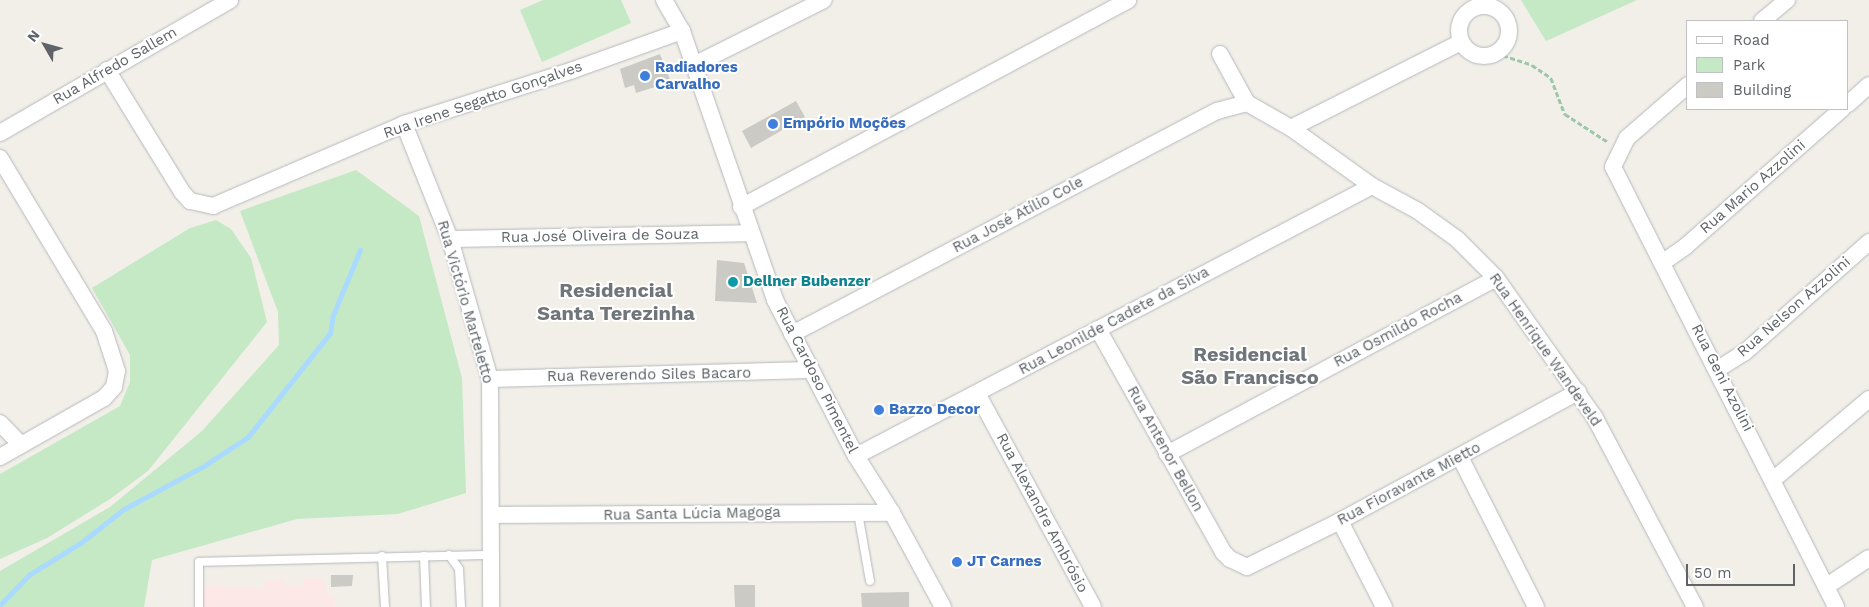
<!DOCTYPE html>
<meta charset="utf-8">
<style>
body{margin:0}
#map{position:relative;width:1869px;height:607px;overflow:hidden;background:#f1efe8;font-family:"Work Sans",sans-serif}
div>[style]{position:absolute}
.medical>*{inset:0;background:#fce8e6}
.green>*{inset:0;background:#c5e8c5}
.stream>*{height:4.5px;margin:-2.25px;padding:0 2.25px;transform-origin:2.25px;border-radius:2.25px;background:#aadaff}
.building>*{inset:0;background:#cccac5}
.path>*{height:2.5px;margin-top:-1.25px;transform-origin:0;background:repeating-linear-gradient(90deg,#9cc7a9 0 5px,transparent 0 7.5px)}
.roads{filter:drop-shadow(0 0 1px #b5b8bc) drop-shadow(0 0 1px #b5b8bc)}
.lane>*{height:8px;margin:-4px;padding:0 4px;transform-origin:4px;border-radius:4px;background:#fff}
.street>*{height:16px;margin:-8px;padding:0 8px;transform-origin:8px;border-radius:8px;background:#fff}
.street>.ring{margin:-8px;padding:0;box-sizing:content-box;background:none;border:16px solid #fff;border-radius:50%}
.dots>*{width:14px;height:14px;translate:-50% -50%;box-sizing:border-box;border:2px solid #fff;border-radius:50%}
span{translate:-50% -50%;white-space:nowrap;text-align:center;line-height:1.15;-webkit-text-stroke:4px #fff;paint-order:stroke}
.street-label{font-size:15px;color:#5f6368}
.shop-label{font-size:15px;color:#366cbe;font-weight:700}
.left{translate:0 -50%;text-align:left}
.culture-label{font-size:15px;color:#0d838f;font-weight:700}
.district-label{font-size:20px;color:#70757a;font-weight:700}
.legend{position:absolute;left:1686px;top:20px;width:162px;height:90px;box-sizing:border-box;background:#fff;border:1px solid #bfc1c3;margin:0;padding:6px 9px;list-style:none;font-size:15px;color:#5f6368}
.legend li{display:flex;align-items:center;gap:10px;height:25px}
.legend b{width:25px;border:1px solid #bfc1c3}
.north{position:absolute;left:20px;top:20px;width:50px;height:50px;-webkit-text-stroke:4px #fff;paint-order:stroke;rotate:308deg;font-size:14px;font-weight:700;line-height:20px;text-align:center;color:#5f6368}
.north::after{content:'';display:block;margin:auto;width:18px;height:22px;background:#5f6368;clip-path:polygon(50% 0,100% 100%,50% 72%,0 100%)}
.scale{position:absolute;left:1686px;top:564px;width:109px;height:22px;box-sizing:border-box;border:2px solid #5f6368;border-top:0;padding-left:6px;font-size:15px;line-height:18px;white-space:nowrap;color:#5f6368;-webkit-text-stroke:4px #fff;paint-order:stroke}
</style>
<div id="map">
<div class="medical">
<i style="clip-path:polygon(304px 578px,325px 579px,328px 596px,334px 596px,335px 607px,204px 607px,204px 586px,264px 587px,265px 579px,284px 579px,285px 586px,303px 586px)"></i>
</div>
<div class="green">
<i style="clip-path:polygon(543px 0,621px 0,631px 23px,542px 62px,520px 10px)"></i>
<i style="clip-path:polygon(1521px 0,1637px 0,1546px 41px)"></i>
<i style="clip-path:polygon(356px 170px,419px 216px,462px 378px,466px 493px,398px 514px,297px 519px,152px 560px,144px 607px,0 607px,0 571px,110px 507px,202px 431px,279px 345px,278px 312px,240px 211px)"></i>
<i style="clip-path:polygon(216px 220px,231px 229px,251px 258px,267px 322px,148px 471px,110px 499px,47px 538px,0 559px,0 474px,120px 406px,130px 382px,130px 355px,92px 288px,190px 228px)"></i>
</div>
<div class="stream">
<i style="left:0;top:605px;width:42px;rotate:-46deg"></i>
<i style="left:29px;top:575px;width:62px;rotate:-31.9deg"></i>
<i style="left:82px;top:542px;width:53px;rotate:-38.2deg"></i>
<i style="left:124px;top:509px;width:91px;rotate:-28.3deg"></i>
<i style="left:204px;top:466px;width:53px;rotate:-33.4deg"></i>
<i style="left:248px;top:437px;width:132px;rotate:-51.7deg"></i>
<i style="left:330px;top:333px;width:18px;rotate:-81deg"></i>
<i style="left:333px;top:315px;width:70px;rotate:-67.4deg"></i>
</div>
<div class="building">
<i style="clip-path:polygon(660px 54px,671px 82px,636px 93px,634px 85px,625px 88px,620px 69px)"></i>
<i style="clip-path:polygon(796px 101px,805px 117px,751px 148px,742px 131px)"></i>
<i style="clip-path:polygon(717px 260px,744px 263px,757px 303px,715px 301px)"></i>
<i style="clip-path:polygon(331px 575px,353px 575px,352px 586px,331px 587px)"></i>
<i style="clip-path:polygon(734px 585px,755px 585px,755px 607px,735px 607px)"></i>
<i style="clip-path:polygon(909px 592px,909px 607px,862px 607px,861px 593px)"></i>
</div>
<div class="path">
<i style="left:1496px;top:53px;width:38px;rotate:18deg"></i>
<i style="left:1532px;top:65px;width:23px;rotate:34deg"></i>
<i style="left:1551px;top:78px;width:39px;rotate:69deg"></i>
<i style="left:1565px;top:114px;width:51px;rotate:33.1deg"></i>
</div>
<div class="roads">
<div class="lane">
<i style="left:858px;top:513px;width:69px;rotate:80deg"></i>
<i style="left:449px;top:555px;width:17px;rotate:54deg"></i>
<i style="left:459px;top:569px;width:38px;rotate:87deg"></i>
<i style="left:382px;top:556px;width:51px;rotate:86.6deg"></i>
<i style="left:424px;top:556px;width:51px;rotate:87.8deg"></i>
<i style="left:199px;top:607px;width:45px;rotate:-90deg"></i>
<i style="left:199px;top:562px;width:292px;rotate:-1.4deg"></i>
</div>
<div class="street">
<i style="left:664px;top:0;width:36px;rotate:60deg"></i>
<i style="left:682px;top:31px;width:285px;rotate:70.9deg"></i>
<i style="left:775px;top:300px;width:176px;rotate:62.6deg"></i>
<i style="left:856px;top:456px;width:67px;rotate:57.7deg"></i>
<i style="left:892px;top:513px;width:107px;rotate:61.5deg"></i>
<i class="ring" style="left:1459px;top:6px;width:34px;height:34px"></i>
<i style="left:1762px;top:21px;width:33px;rotate:-40deg"></i>
<i style="left:1220px;top:54px;width:56px;rotate:61.1deg"></i>
<i style="left:1247px;top:103px;width:51px;rotate:29.6deg"></i>
<i style="left:1291px;top:128px;width:100px;rotate:35.6deg"></i>
<i style="left:1372px;top:186px;width:52px;rotate:28.5deg"></i>
<i style="left:1418px;top:211px;width:48px;rotate:35.7deg"></i>
<i style="left:1457px;top:239px;width:55px;rotate:45deg"></i>
<i style="left:1496px;top:278px;width:171px;rotate:54.7deg"></i>
<i style="left:1595px;top:418px;width:214px;rotate:62.1deg"></i>
<i style="left:694px;top:65px;width:145px;rotate:-26.6deg"></i>
<i style="left:107px;top:70px;width:143px;rotate:58.4deg"></i>
<i style="left:182px;top:192px;width:12px;rotate:48deg"></i>
<i style="left:190px;top:201px;width:24px;rotate:12deg"></i>
<i style="left:213px;top:206px;width:208px;rotate:-23.2deg"></i>
<i style="left:404px;top:124px;width:177px;rotate:-17.7deg"></i>
<i style="left:573px;top:70px;width:116px;rotate:-19.7deg"></i>
<i style="left:1688px;top:85px;width:81px;rotate:139deg"></i>
<i style="left:1627px;top:138px;width:32px;rotate:116deg"></i>
<i style="left:1613px;top:167px;width:493px;rotate:63.1deg"></i>
<i style="left:1848px;top:104px;width:28px;rotate:-42deg"></i>
<i style="left:404px;top:124px;width:124px;rotate:68.2deg"></i>
<i style="left:450px;top:239px;width:146px;rotate:74.1deg"></i>
<i style="left:490px;top:379px;width:228px;rotate:89.7deg"></i>
<i style="left:1291px;top:128px;width:191px;rotate:-26.8deg"></i>
<i style="left:0;top:133px;width:266px;rotate:-30deg"></i>
<i style="left:0;top:158px;width:202px;rotate:59deg"></i>
<i style="left:104px;top:331px;width:42px;rotate:72deg"></i>
<i style="left:117px;top:371px;width:16px;rotate:101deg"></i>
<i style="left:114px;top:387px;width:15px;rotate:132deg"></i>
<i style="left:104px;top:398px;width:120px;rotate:150.4deg"></i>
<i style="left:741px;top:207px;width:439px;rotate:-28.1deg"></i>
<i style="left:450px;top:239px;width:300px;rotate:-1.1deg"></i>
<i style="left:1662px;top:263px;width:29px;rotate:-35deg"></i>
<i style="left:1686px;top:246px;width:208px;rotate:-41.3deg"></i>
<i style="left:1098px;top:329px;width:256px;rotate:60.7deg"></i>
<i style="left:1223px;top:552px;width:10px;rotate:45deg"></i>
<i style="left:1230px;top:559px;width:19px;rotate:25deg"></i>
<i style="left:1247px;top:567px;width:104px;rotate:-26.3deg"></i>
<i style="left:1340px;top:521px;width:271px;rotate:-28.5deg"></i>
<i style="left:792px;top:334px;width:480px;rotate:-27.7deg"></i>
<i style="left:1217px;top:111px;width:31px;rotate:-15deg"></i>
<i style="left:1718px;top:369px;width:31px;rotate:-32deg"></i>
<i style="left:1744px;top:353px;width:167px;rotate:-41.6deg"></i>
<i style="left:490px;top:379px;width:319px;rotate:-1.6deg"></i>
<i style="left:977px;top:393px;width:243px;rotate:61.5deg"></i>
<i style="left:0;top:423px;width:30px;rotate:46deg"></i>
<i style="left:1167px;top:454px;width:373px;rotate:-28.1deg"></i>
<i style="left:856px;top:456px;width:582px;rotate:-27.62deg"></i>
<i style="left:1460px;top:457px;width:168px;rotate:63.1deg"></i>
<i style="left:1774px;top:479px;width:124px;rotate:-40.1deg"></i>
<i style="left:491px;top:515px;width:401px;rotate:-0.3deg"></i>
<i style="left:1340px;top:521px;width:97px;rotate:62.9deg"></i>
<i style="left:1827px;top:586px;width:50px;rotate:-33.7deg"></i>
</div>
</div>
<div class="dots">
<i style="left:645px;top:76px;background:#3f7fe0"></i>
<i style="left:773px;top:124px;background:#3f7fe0"></i>
<i style="left:733px;top:282px;background:#0f9aa8"></i>
<i style="left:879px;top:410px;background:#3f7fe0"></i>
<i style="left:957px;top:562px;background:#3f7fe0"></i>
</div>
<div class="street-label">
<span style="left:115px;top:66px;rotate:-30deg">Rua Alfredo Sallem</span>
<span style="left:483px;top:100px;rotate:-19deg">Rua Irene Segatto Gonçalves</span>
<span style="left:1753px;top:187px;rotate:-41deg">Rua Mario Azzolini</span>
<span style="left:1018px;top:215px;rotate:-28deg">Rua José Atílio Cole</span>
<span style="left:600px;top:236px;rotate:-1deg">Rua José Oliveira de Souza</span>
<span style="left:465px;top:302px;rotate:74deg">Rua Victório Marteletto</span>
<span style="left:1794px;top:307px;rotate:-41deg">Rua Nelson Azzolini</span>
<span style="left:1114px;top:321px;rotate:-28deg">Rua Leonilde Cadete da Silva</span>
<span style="left:1398px;top:330px;rotate:-28deg">Rua Osmildo Rocha</span>
<span style="left:1545px;top:350px;rotate:55deg">Rua Henrique Wandeveld</span>
<span style="left:649px;top:375px;rotate:-1deg">Rua Reverendo Siles Bacaro</span>
<span style="left:1722px;top:378px;rotate:63deg">Rua Geni Azolini</span>
<span style="left:817px;top:380px;rotate:63deg">Rua Cardoso Pimentel</span>
<span style="left:1165px;top:449px;rotate:61deg">Rua Antenor Bellon</span>
<span style="left:1409px;top:484px;rotate:-28deg">Rua Fioravante Mietto</span>
<span style="left:1042px;top:513px;rotate:62deg">Rua Alexandre Ambrósio</span>
<span style="left:692px;top:514px;rotate:-1deg">Rua Santa Lúcia Magoga</span>
</div>
<div class="shop-label">
<span class="left" style="left:655px;top:76px">Radiadores<br>Carvalho</span>
<span class="left" style="left:783px;top:124px">Empório Moções</span>
<span class="left" style="left:889px;top:410px">Bazzo Decor</span>
<span class="left" style="left:967px;top:562px">JT Carnes</span>
</div>
<div class="culture-label">
<span class="left" style="left:743px;top:282px">Dellner Bubenzer</span>
</div>
<div class="district-label">
<span style="left:616px;top:302px">Residencial<br>Santa Terezinha</span>
<span style="left:1250px;top:366px">Residencial<br>São Francisco</span>
</div>
<ul class="legend">
<li><b style="height:6px;background:#fff"></b>Road</li>
<li><b style="height:14px;background:#c5e8c5"></b>Park</li>
<li><b style="height:14px;background:#cccac5"></b>Building</li>
</ul>
<div class="north">N</div>
<div class="scale">50 m</div>
</div>
